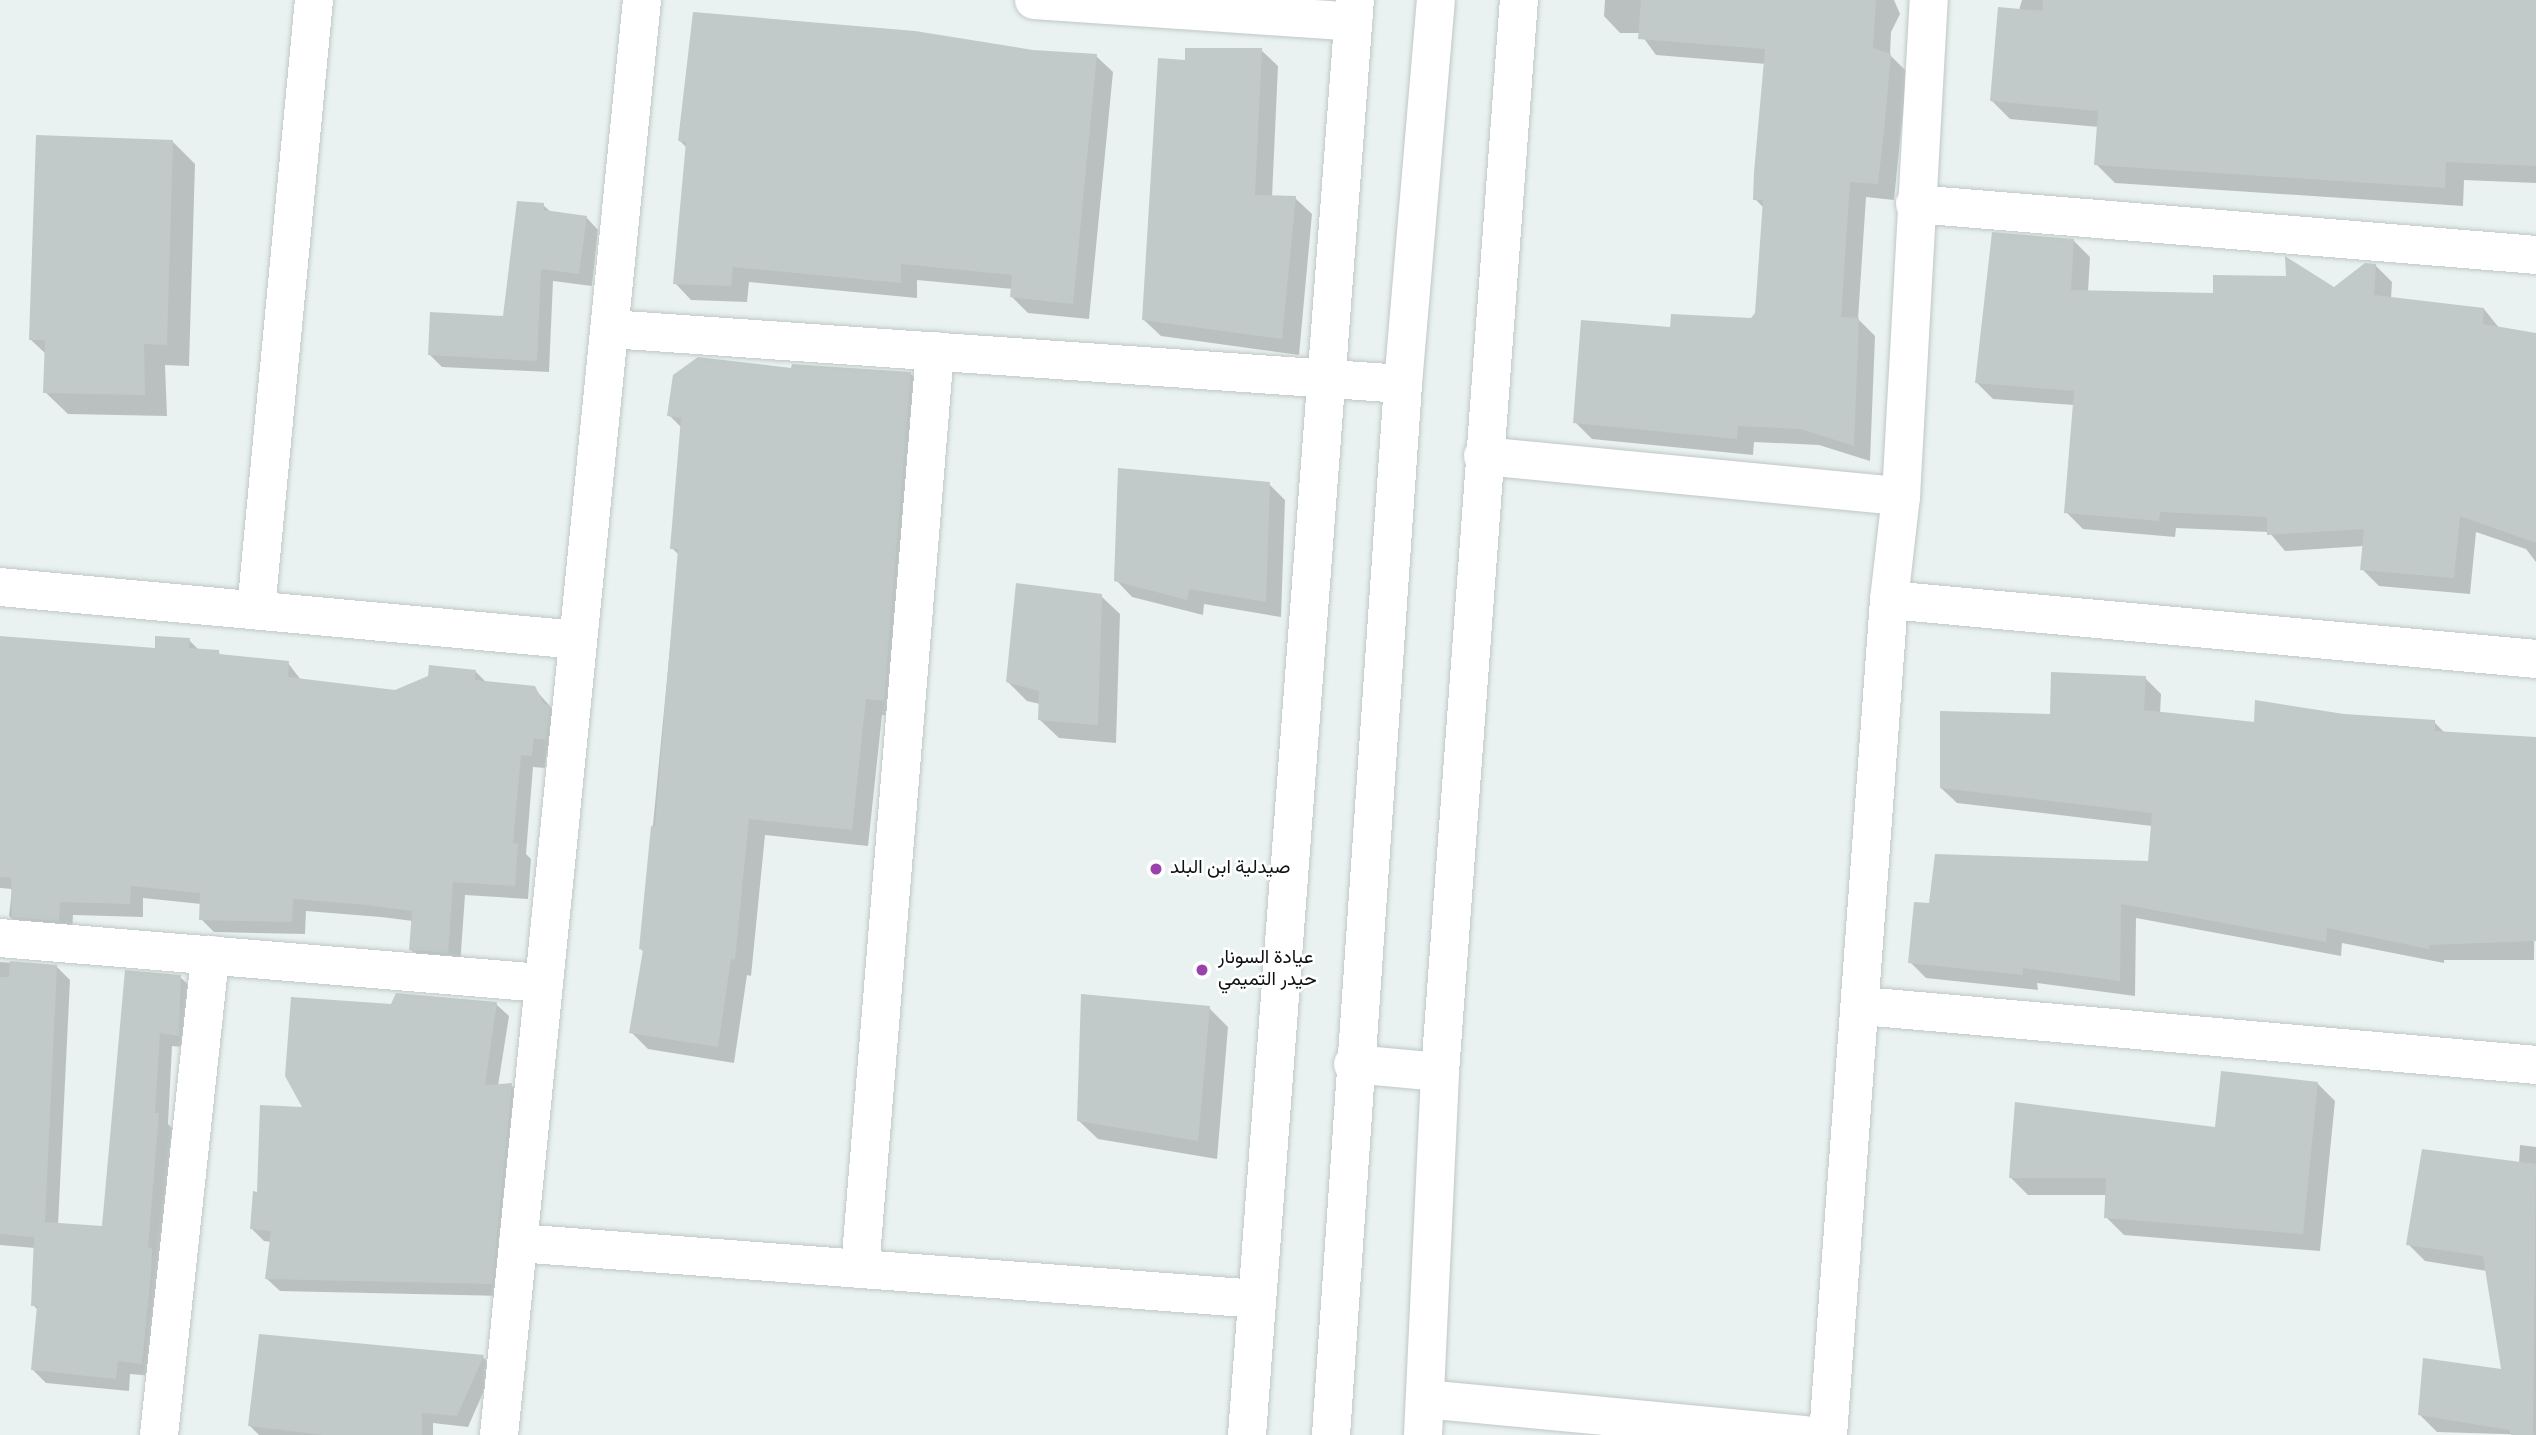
<!DOCTYPE html>
<meta charset="utf-8">
<style>
body{margin:0}
#map{position:relative;width:2536px;height:1435px;overflow:hidden;background:#e9f1f1;font-family:Overpass,Vazirmatn,sans-serif}
div>[style]{position:absolute}
.shadow>*{inset:0;background:#0003}
.building>*{inset:0;background:#c2c9c9}
.roads{filter:drop-shadow(0 0 2px #c0c7c7) drop-shadow(0 0 2px #c0c7c7)}
.minor>*{height:38px;margin:-19px;padding:0 19px;transform-origin:19px;border-radius:19px;background:#fff}
.tertiary>*{height:38px;margin:-19px;padding:0 19px;transform-origin:19px;border-radius:19px;background:#fff}
.secondary>*{height:38px;margin:-19px;padding:0 19px;transform-origin:19px;border-radius:19px;background:#fff}
.dots>*{width:19px;height:19px;translate:-50% -50%;box-sizing:border-box;border:4px solid #fff;border-radius:50%}
span{translate:-50% -50%;white-space:nowrap;text-align:center;line-height:1.15;-webkit-text-stroke:5px #fff;paint-order:stroke}
.poi-label{font-size:19px;color:#0e1111}
.left{translate:0 -50%;text-align:left}
</style>
<div id="map">
<div class="shadow">
<i style="clip-path:polygon(1605px 0,1894px 0,1900px 14px,1891px 32px,1890px 55px,1907px 72px,1894px 200px,1866px 197px,1858px 319px,1875px 336px,1870px 461px,1819px 445px,1754px 442px,1753px 455px,1592px 439px,1575px 422px,1672px 329px,1752px 320px,1757px 314px,1764px 208px,1755px 199px,1766px 64px,1656px 55px,1640px 33px,1620px 33px,1604px 16px)"></i>
<i style="clip-path:polygon(2022px 0,2536px 0,2536px 183px,2464px 180px,2463px 206px,2115px 183px,2096px 164px,2099px 127px,2010px 119px,1992px 101px)"></i>
<i style="clip-path:polygon(1261px 50px,1278px 66px,1272px 197px,1295px 198px,1312px 214px,1299px 355px,1161px 336px,1144px 320px,1187px 62px)"></i>
<i style="clip-path:polygon(1032px 52px,1096px 56px,1113px 72px,1089px 319px,1028px 313px,1012px 297px,1013px 289px,917px 280px,917px 298px,749px 282px,747px 302px,691px 300px,675px 283px,687px 148px,679px 140px)"></i>
<i style="clip-path:polygon(173px 142px,195px 164px,189px 366px,165px 365px,167px 416px,68px 414px,45px 392px,47px 355px,31px 340px)"></i>
<i style="clip-path:polygon(543px 205px,552px 213px,586px 217px,598px 230px,592px 286px,553px 281px,549px 372px,442px 367px,430px 355px,504px 318px)"></i>
<i style="clip-path:polygon(2074px 241px,2090px 257px,2088px 292px,2215px 295px,2334px 289px,2375px 265px,2392px 282px,2391px 299px,2484px 309px,2500px 329px,2536px 334px,2536px 562px,2526px 549px,2476px 532px,2470px 594px,2379px 586px,2362px 569px,2364px 546px,2285px 551px,2269px 532px,2176px 528px,2175px 537px,2083px 529px,2066px 512px,2074px 405px,1993px 399px,1976px 382px)"></i>
<i style="clip-path:polygon(793px 370px,911px 374px,927px 391px,901px 717px,882px 715px,868px 846px,765px 835px,751px 976px,747px 975px,734px 1063px,648px 1049px,631px 1032px,644px 952px,641px 949px,679px 555px,672px 548px,682px 428px,669px 415px)"></i>
<i style="clip-path:polygon(1269px 484px,1285px 500px,1281px 617px,1204px 604px,1203px 615px,1132px 597px,1116px 580px)"></i>
<i style="clip-path:polygon(1101px 596px,1120px 614px,1116px 743px,1059px 738px,1040px 720px,1040px 704px,1027px 701px,1008px 682px)"></i>
<i style="clip-path:polygon(0 637px,156px 650px,189px 640px,199px 650px,218px 652px,223px 657px,288px 663px,301px 680px,395px 691px,476px 672px,487px 683px,534px 688px,562px 720px,559px 752px,547px 751px,545px 768px,533px 767px,526px 854px,531px 859px,528px 899px,465px 895px,460px 966px,424px 963px,410px 949px,413px 921px,381px 917px,306px 911px,305px 934px,214px 932px,201px 919px,201px 904px,143px 898px,143px 917px,73px 915px,72px 933px,23px 929px,9px 916px,12px 889px,0 888px)"></i>
<i style="clip-path:polygon(2145px 678px,2161px 694px,2160px 714px,2256px 724px,2343px 715px,2434px 722px,2446px 734px,2536px 738px,2534px 960px,2444px 960px,2444px 963px,2342px 943px,2341px 956px,2136px 918px,2135px 996px,2037px 983px,2038px 990px,1926px 978px,1910px 962px,1931px 905px,2150px 862px,2152px 826px,1957px 803px,1941px 788px,2051px 716px)"></i>
<i style="clip-path:polygon(0 962px,56px 966px,70px 980px,58px 1225px,103px 1228px,127px 972px,180px 977px,194px 990px,192px 1048px,172px 1046px,168px 1124px,172px 1128px,154px 1376px,130px 1374px,129px 1391px,46px 1383px,33px 1370px,39px 1311px,33px 1305px,35px 1248px,0 1245px)"></i>
<i style="clip-path:polygon(496px 1004px,509px 1016px,498px 1086px,511px 1085px,524px 1097px,504px 1296px,280px 1291px,267px 1279px,272px 1242px,264px 1241px,251px 1228px,259px 1194px,305px 1109px,392px 1006px)"></i>
<i style="clip-path:polygon(1209px 1008px,1228px 1027px,1217px 1159px,1098px 1139px,1079px 1121px)"></i>
<i style="clip-path:polygon(2318px 1084px,2335px 1101px,2320px 1251px,2124px 1235px,2106px 1217px,2107px 1195px,2028px 1195px,2011px 1178px,2217px 1129px)"></i>
<i style="clip-path:polygon(2520px 1145px,2536px 1147px,2536px 1435px,2437px 1432px,2420px 1415px,2503px 1371px,2487px 1271px,2425px 1261px,2408px 1244px,2519px 1164px)"></i>
<i style="clip-path:polygon(483px 1357px,494px 1368px,468px 1427px,433px 1423px,433px 1435px,259px 1435px,250px 1426px)"></i>
</div>
<div class="building">
<i style="clip-path:polygon(1641px 0,1876px 0,1873px 48px,1891px 54px,1884px 131px,1878px 184px,1850px 182px,1841px 317px,1859px 318px,1854px 446px,1801px 429px,1738px 426px,1737px 439px,1573px 423px,1581px 320px,1670px 327px,1671px 314px,1751px 318px,1755px 313px,1763px 200px,1753px 200px,1754px 172px,1765px 49px,1638px 39px)"></i>
<i style="clip-path:polygon(2043px 0,2536px 0,2536px 166px,2446px 162px,2445px 188px,2094px 165px,2098px 111px,1990px 101px,1998px 7px,2042px 11px)"></i>
<i style="clip-path:polygon(693px 12px,915px 31px,1033px 50px,1097px 54px,1073px 304px,1010px 297px,1012px 275px,901px 264px,901px 283px,733px 267px,731px 286px,673px 284px,686px 142px,678px 141px)"></i>
<i style="clip-path:polygon(1185px 48px,1262px 48px,1255px 195px,1296px 196px,1282px 339px,1142px 320px,1158px 58px,1185px 60px)"></i>
<i style="clip-path:polygon(36px 135px,173px 140px,167px 345px,144px 344px,145px 395px,43px 393px,45px 340px,29px 340px)"></i>
<i style="clip-path:polygon(517px 201px,544px 203px,544px 210px,587px 216px,579px 274px,541px 269px,537px 361px,428px 355px,430px 312px,503px 316px)"></i>
<i style="clip-path:polygon(1992px 232px,2074px 239px,2071px 290px,2213px 293px,2213px 275px,2286px 276px,2285px 256px,2334px 287px,2365px 263px,2376px 264px,2374px 295px,2484px 308px,2483px 324px,2536px 333px,2536px 543px,2460px 516px,2454px 578px,2360px 570px,2364px 529px,2267px 535px,2267px 517px,2160px 512px,2159px 521px,2064px 513px,2074px 391px,1975px 383px)"></i>
<i style="clip-path:polygon(698px 357px,791px 368px,792px 364px,911px 372px,884px 701px,866px 699px,852px 830px,749px 819px,735px 960px,731px 959px,718px 1047px,629px 1033px,643px 950px,639px 949px,651px 826px,655px 826px,678px 549px,670px 549px,681px 418px,667px 416px,673px 375px)"></i>
<i style="clip-path:polygon(1118px 468px,1270px 482px,1266px 602px,1189px 589px,1187px 600px,1114px 581px)"></i>
<i style="clip-path:polygon(1016px 583px,1102px 594px,1098px 725px,1038px 720px,1039px 691px,1006px 682px)"></i>
<i style="clip-path:polygon(0 636px,155px 648px,155px 636px,190px 638px,189px 648px,219px 650px,219px 654px,289px 661px,288px 677px,395px 690px,428px 676px,429px 665px,476px 670px,475px 680px,535px 686px,544px 704px,550px 705px,546px 740px,534px 738px,532px 756px,521px 755px,513px 843px,518px 844px,515px 886px,453px 882px,448px 953px,409px 950px,412px 911px,367px 905px,293px 899px,292px 922px,199px 920px,200px 893px,131px 886px,130px 904px,60px 902px,59px 921px,12px 917px,11px 878px,0 877px)"></i>
<i style="clip-path:polygon(2051px 672px,2146px 676px,2144px 710px,2254px 722px,2255px 700px,2344px 714px,2435px 720px,2435px 731px,2536px 737px,2536px 941px,2429px 945px,2429px 949px,2327px 928px,2326px 942px,2121px 904px,2120px 981px,2023px 968px,2023px 975px,1908px 963px,1914px 902px,1929px 903px,1935px 854px,2148px 861px,2152px 813px,1940px 788px,1940px 711px,2050px 714px)"></i>
<i style="clip-path:polygon(10px 961px,57px 965px,45px 1222px,102px 1226px,125px 970px,181px 975px,179px 1036px,160px 1033px,155px 1113px,159px 1113px,148px 1248px,152px 1248px,151px 1274px,142px 1364px,118px 1361px,116px 1379px,31px 1370px,37px 1306px,31px 1306px,34px 1237px,0 1234px,0 977px,9px 977px)"></i>
<i style="clip-path:polygon(396px 993px,497px 1002px,485px 1085px,512px 1083px,492px 1284px,265px 1279px,271px 1231px,250px 1229px,253px 1191px,257px 1192px,260px 1105px,302px 1107px,285px 1076px,291px 997px,391px 1004px)"></i>
<i style="clip-path:polygon(1081px 994px,1210px 1006px,1198px 1141px,1077px 1121px)"></i>
<i style="clip-path:polygon(2221px 1071px,2318px 1082px,2303px 1234px,2104px 1218px,2106px 1178px,2009px 1178px,2015px 1102px,2215px 1127px)"></i>
<i style="clip-path:polygon(2422px 1149px,2536px 1164px,2533px 1435px,2511px 1435px,2510px 1430px,2418px 1415px,2423px 1358px,2501px 1369px,2483px 1256px,2406px 1245px)"></i>
<i style="clip-path:polygon(259px 1334px,484px 1355px,457px 1416px,422px 1413px,422px 1435px,323px 1435px,248px 1426px)"></i>
</div>
<div class="roads">
<div class="minor">
<i style="left:1034px;top:0;width:320px;rotate:3.9deg"></i>
<i style="left:1915px;top:204px;width:623px;rotate:4.69deg"></i>
<i style="left:610px;top:329px;width:795px;rotate:3.97deg"></i>
<i style="left:1483px;top:456px;width:420px;rotate:5.5deg"></i>
<i style="left:0;top:587px;width:580px;rotate:5.24deg"></i>
<i style="left:1889px;top:600px;width:650px;rotate:5.21deg"></i>
<i style="left:256px;top:610px;width:613px;rotate:-84.57deg"></i>
<i style="left:0;top:938px;width:544px;rotate:4.75deg"></i>
<i style="left:1862px;top:1006px;width:677px;rotate:5deg"></i>
<i style="left:518px;top:1243px;width:741px;rotate:4.33deg"></i>
<i style="left:860px;top:1269px;width:921px;rotate:-85.33deg"></i>
<i style="left:1425px;top:1399px;width:380px;rotate:5.4deg"></i>
<i style="left:159px;top:1435px;width:483px;rotate:-83.9deg"></i>
<i style="left:499px;top:1435px;width:1442px;rotate:-84.31deg"></i>
<i style="left:1828px;top:1435px;width:837px;rotate:-85.82deg"></i>
<i style="left:1889px;top:600px;width:105px;rotate:-83.4deg"></i>
<i style="left:1901px;top:496px;width:497px;rotate:-86.8deg"></i>
</div>
<div class="tertiary">
<i style="left:1247px;top:1435px;width:1439px;rotate:-85.7deg"></i>
</div>
<div class="secondary">
<i style="left:1353px;top:1064px;width:87px;rotate:5.3deg"></i>
<i style="left:1331px;top:1435px;width:1053px;rotate:-86.08deg"></i>
<i style="left:1403px;top:384px;width:385px;rotate:-85.1deg"></i>
<i style="left:1423px;top:1435px;width:363px;rotate:-87.3deg"></i>
<i style="left:1440px;top:1072px;width:1075px;rotate:-85.79deg"></i>
</div>
</div>
<div class="dots">
<i style="left:1156px;top:869px;background:#9b41ac"></i>
<i style="left:1202px;top:970px;background:#9b41ac"></i>
</div>
<div class="poi-label">
<span class="left" style="left:1170px;top:869px">صيدلية ابن البلد</span>
<span class="left" style="left:1218px;top:970px">عيادة السونار<br>حيدر التميمي</span>
</div>
</div>
